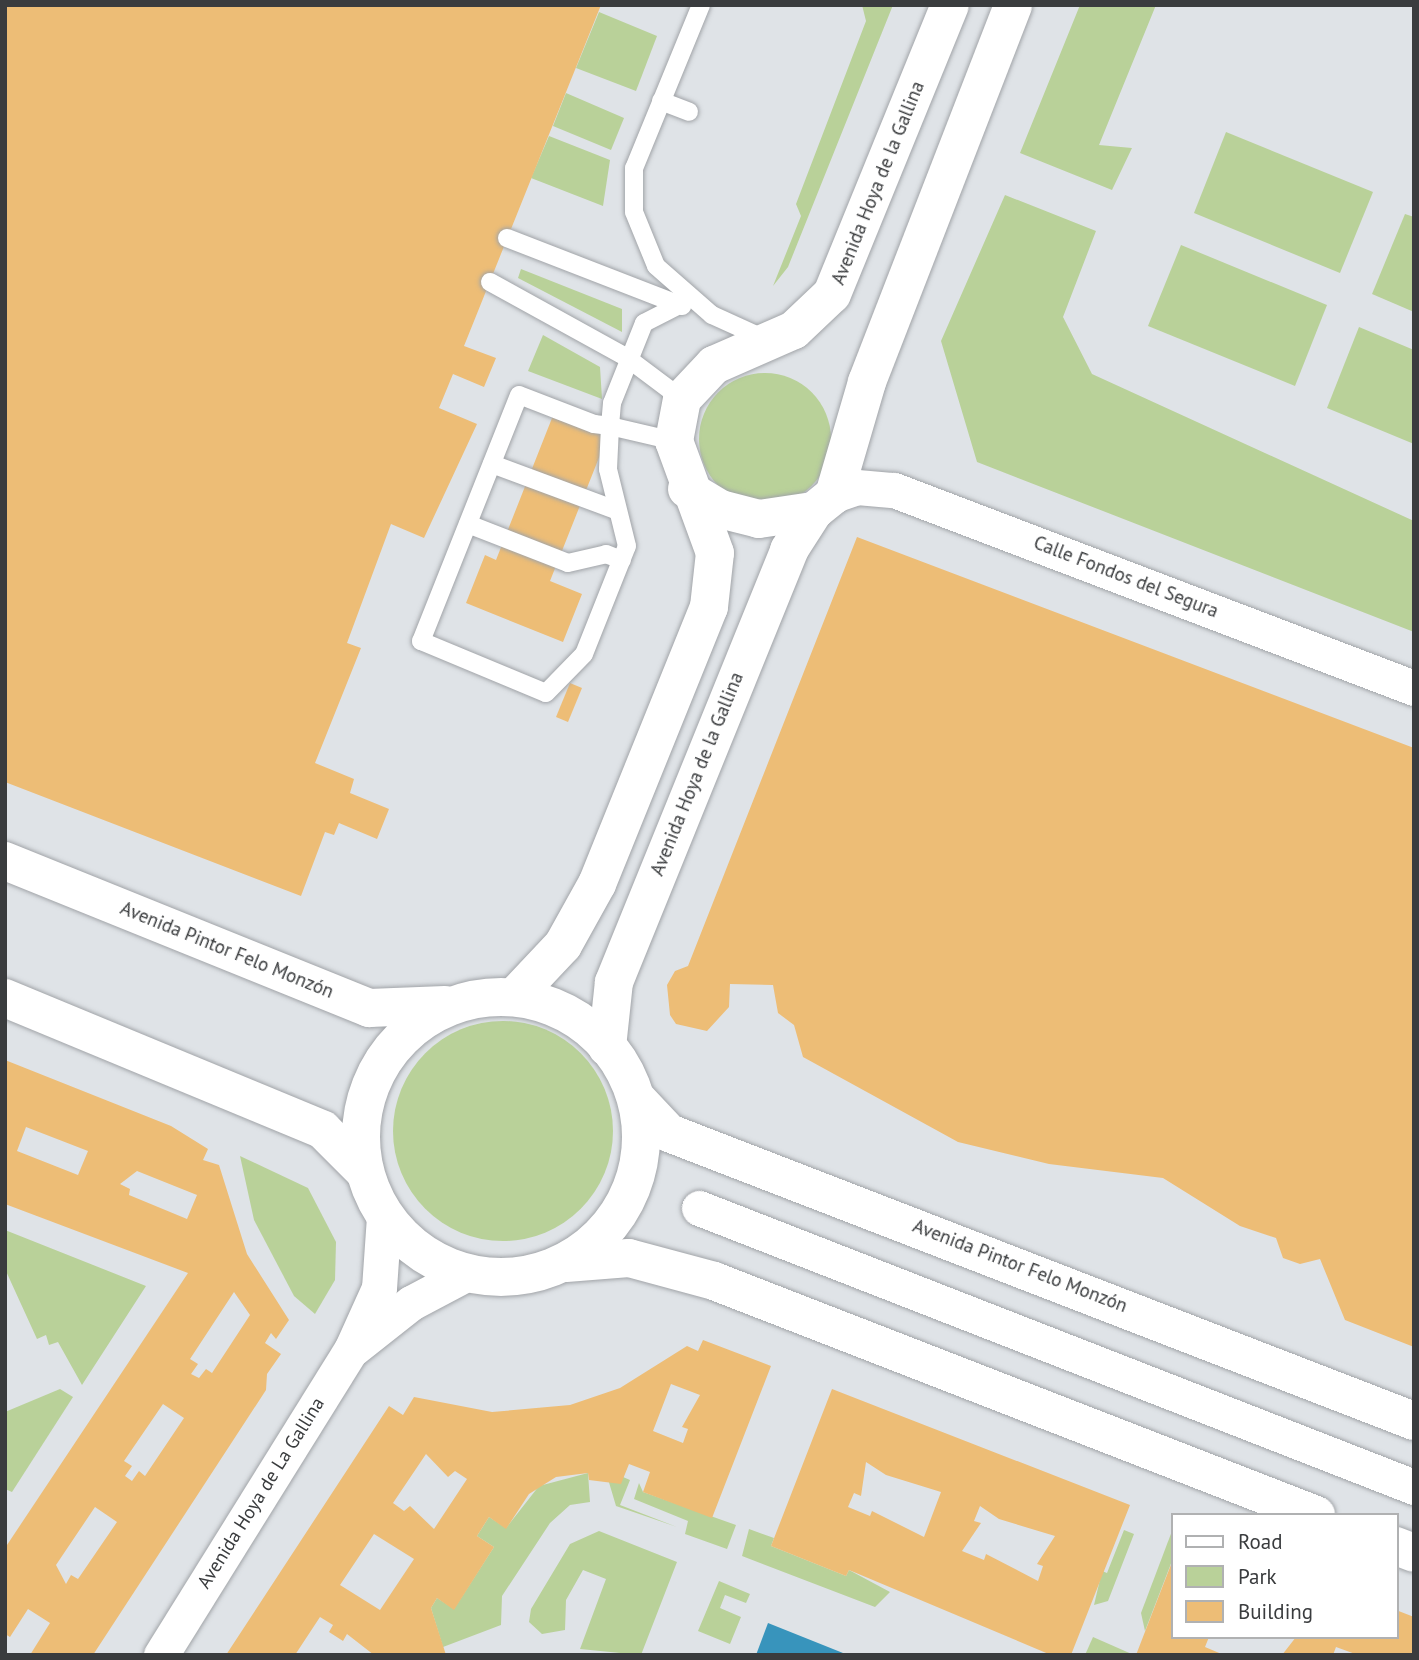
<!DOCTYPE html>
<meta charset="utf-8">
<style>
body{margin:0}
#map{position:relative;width:1419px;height:1660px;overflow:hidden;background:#dfe3e7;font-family:"PT Sans",sans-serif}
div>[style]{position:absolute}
.green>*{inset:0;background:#b9d199}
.round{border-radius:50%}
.water>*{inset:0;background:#3894bc}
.building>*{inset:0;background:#edbd76}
.roads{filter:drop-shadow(0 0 2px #a1a4a8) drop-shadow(0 0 2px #a1a4a8)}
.lane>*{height:18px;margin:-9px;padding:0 9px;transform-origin:9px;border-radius:9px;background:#fff}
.street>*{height:35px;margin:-17.5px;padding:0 17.5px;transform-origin:17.5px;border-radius:17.5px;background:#fff}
.secondary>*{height:38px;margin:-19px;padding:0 19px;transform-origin:19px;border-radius:19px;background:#fff}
.secondary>.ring{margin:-19px;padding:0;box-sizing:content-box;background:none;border:38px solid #fff;border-radius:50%}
span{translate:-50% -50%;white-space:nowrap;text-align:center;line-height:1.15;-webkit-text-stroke:5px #fff;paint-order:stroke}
.street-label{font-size:19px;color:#3a3c3e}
.frame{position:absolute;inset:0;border:7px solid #3a3c3e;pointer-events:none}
.legend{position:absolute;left:1171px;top:1513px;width:228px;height:126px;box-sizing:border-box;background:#fff;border:2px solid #b0b1b2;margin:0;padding:9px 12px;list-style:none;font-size:21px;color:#3a3c3e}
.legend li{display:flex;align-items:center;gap:14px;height:35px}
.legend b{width:35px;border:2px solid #b0b1b2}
</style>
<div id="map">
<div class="green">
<i style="clip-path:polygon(862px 5px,893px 5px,788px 267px,773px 286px,801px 216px,796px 204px,866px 21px)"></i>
<i style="clip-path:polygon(1080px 5px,1156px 5px,1099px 145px,1132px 148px,1112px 190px,1020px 153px)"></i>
<i style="clip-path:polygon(599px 12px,657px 36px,636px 91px,576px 68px)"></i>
<i style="clip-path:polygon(566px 93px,624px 118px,611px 150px,553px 126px)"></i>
<i style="clip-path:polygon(1226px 132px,1373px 192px,1340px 273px,1194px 213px)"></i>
<i style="clip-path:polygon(549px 136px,610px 160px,603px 206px,531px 178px)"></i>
<i style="clip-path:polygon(1005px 195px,1096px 231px,1063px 317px,1092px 374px,1414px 521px,1414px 632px,977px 462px,941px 341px)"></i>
<i style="clip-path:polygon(1405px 214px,1414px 217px,1414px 312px,1372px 294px)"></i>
<i style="clip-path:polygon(1181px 245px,1327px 305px,1295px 386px,1148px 326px)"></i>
<i style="clip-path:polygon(521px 269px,622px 309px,622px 332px,518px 278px)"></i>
<i style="clip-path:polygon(1359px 327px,1414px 350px,1414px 444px,1327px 408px)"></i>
<i style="clip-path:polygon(543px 335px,600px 367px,602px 399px,528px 371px)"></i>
<i class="round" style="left:699px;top:373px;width:132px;height:132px"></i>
<i class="round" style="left:393px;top:1021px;width:220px;height:220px"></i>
<i style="clip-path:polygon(240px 1156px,308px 1188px,336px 1242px,335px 1280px,315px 1314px,294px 1296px,254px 1220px)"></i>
<i style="clip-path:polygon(5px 1230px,146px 1286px,82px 1385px,58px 1342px,49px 1345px,46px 1335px,37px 1339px,5px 1269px)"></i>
<i style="clip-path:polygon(60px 1389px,73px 1397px,12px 1492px,5px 1489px,5px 1412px)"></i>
<i style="clip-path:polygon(588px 1473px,590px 1502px,570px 1505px,550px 1523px,502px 1596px,501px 1625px,443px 1647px,431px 1608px,437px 1598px,454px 1609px,494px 1547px,477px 1536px,489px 1517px,506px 1528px,539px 1486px)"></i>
<i style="clip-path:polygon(623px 1477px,630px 1480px,620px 1505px,677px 1527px,616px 1506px,608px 1479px)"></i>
<i style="clip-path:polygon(639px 1483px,643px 1492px,736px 1525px,727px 1549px,685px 1534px,688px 1521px,634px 1499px)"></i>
<i style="clip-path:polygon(749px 1529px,774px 1538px,771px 1546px,846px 1576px,849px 1570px,890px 1592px,875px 1607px,742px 1556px)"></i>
<i style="clip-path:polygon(1124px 1530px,1134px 1534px,1108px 1601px,1094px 1605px,1102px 1571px,1107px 1573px)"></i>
<i style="clip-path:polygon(599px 1531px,677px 1562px,641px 1655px,580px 1649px,606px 1579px,583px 1570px,566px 1600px,565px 1630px,542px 1634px,529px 1622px,531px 1609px,570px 1544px)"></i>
<i style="clip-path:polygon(1172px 1531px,1172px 1561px,1145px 1631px,1141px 1613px)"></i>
<i style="clip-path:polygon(719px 1581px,750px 1594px,746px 1603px,725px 1595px,720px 1608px,741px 1617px,730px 1644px,698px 1631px)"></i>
<i style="clip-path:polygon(1093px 1637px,1134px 1655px,1085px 1655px)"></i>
</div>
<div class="water">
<i style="clip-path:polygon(768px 1623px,848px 1655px,756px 1655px)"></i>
</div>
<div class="building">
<i style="clip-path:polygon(5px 5px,601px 5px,464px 346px,496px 358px,484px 387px,453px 374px,439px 408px,477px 424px,424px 538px,391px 524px,347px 643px,361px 648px,315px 763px,354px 779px,350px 793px,389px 809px,377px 839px,339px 823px,334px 835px,325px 832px,301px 896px,5px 782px)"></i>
<i style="clip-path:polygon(554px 413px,608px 435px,550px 581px,582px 594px,563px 642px,466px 603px,485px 555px,496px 560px)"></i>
<i style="clip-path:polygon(857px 537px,1414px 748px,1414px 1347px,1345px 1320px,1320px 1259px,1300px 1264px,1283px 1258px,1276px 1238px,1240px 1226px,1163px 1178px,1049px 1164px,958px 1142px,803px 1057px,794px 1025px,778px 1013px,773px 985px,730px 984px,729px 1007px,707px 1031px,676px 1024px,670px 1015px,667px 985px,675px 971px,688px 966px)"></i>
<i style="clip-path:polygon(570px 683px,582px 688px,568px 722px,556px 717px)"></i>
<i style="clip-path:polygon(evenodd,5px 1060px,171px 1126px,208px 1149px,203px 1160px,219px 1165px,247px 1254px,289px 1320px,276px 1339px,271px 1333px,265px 1343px,281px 1354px,267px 1374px,266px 1390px,93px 1655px,30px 1655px,50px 1623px,28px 1609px,10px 1637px,5px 1634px,5px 1548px,188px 1273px,5px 1204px,5px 1060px,26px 1127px,88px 1151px,78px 1175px,17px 1151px,26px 1127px,5px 1060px,137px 1171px,197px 1195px,187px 1219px,129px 1195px,130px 1189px,120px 1184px,137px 1171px,5px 1060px,234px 1292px,250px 1315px,212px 1373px,206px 1369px,199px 1378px,191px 1374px,198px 1364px,190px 1359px,234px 1292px,5px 1060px,163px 1404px,184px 1418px,145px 1476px,139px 1471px,132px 1481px,125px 1476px,132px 1466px,124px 1461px,163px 1404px,5px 1060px,95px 1507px,117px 1522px,78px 1579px,71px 1575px,66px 1584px,56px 1565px,95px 1507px)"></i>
<i style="clip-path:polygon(evenodd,703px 1340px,771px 1366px,712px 1518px,643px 1492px,650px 1472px,629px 1464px,621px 1484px,589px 1480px,588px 1473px,556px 1477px,529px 1494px,506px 1529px,489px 1517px,477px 1536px,494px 1547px,454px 1610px,437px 1598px,431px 1608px,446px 1655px,374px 1655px,347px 1634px,343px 1641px,329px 1632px,333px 1625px,320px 1617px,295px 1655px,226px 1655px,389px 1406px,403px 1415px,414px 1397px,492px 1412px,570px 1405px,620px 1388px,687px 1346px,698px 1351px,703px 1340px,671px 1384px,700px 1395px,682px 1427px,688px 1429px,683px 1443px,653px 1431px,671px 1384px,703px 1340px,426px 1454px,448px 1477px,455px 1471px,467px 1479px,434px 1529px,410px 1506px,404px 1511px,393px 1503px,426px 1454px,703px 1340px,374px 1534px,414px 1559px,380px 1610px,340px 1585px,374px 1534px)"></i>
<i style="clip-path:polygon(evenodd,832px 1389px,1130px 1505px,1071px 1655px,1051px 1655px,849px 1570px,846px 1576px,771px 1546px,832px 1389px,866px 1462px,886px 1475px,941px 1492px,924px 1537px,872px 1511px,870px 1516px,848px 1507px,854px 1493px,861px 1496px,866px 1462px,832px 1389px,980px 1506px,999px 1519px,1055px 1536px,1037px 1564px,1043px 1566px,1038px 1581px,986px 1554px,984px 1560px,962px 1551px,981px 1523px,974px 1521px,980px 1506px)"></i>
<i style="clip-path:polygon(1172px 1562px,1172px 1637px,1209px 1637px,1205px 1647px,1224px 1655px,1136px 1655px)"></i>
<i style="clip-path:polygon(1396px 1610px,1414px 1617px,1414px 1655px,1358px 1655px,1336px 1647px,1333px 1655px,1282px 1655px,1296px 1637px,1396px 1637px)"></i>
</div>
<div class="roads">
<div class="lane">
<i style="left:701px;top:5px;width:176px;rotate:112.3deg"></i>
<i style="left:634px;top:168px;width:44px;rotate:90deg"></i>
<i style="left:634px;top:212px;width:58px;rotate:67.8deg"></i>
<i style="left:656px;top:266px;width:74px;rotate:41.2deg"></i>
<i style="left:712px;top:315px;width:58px;rotate:24.4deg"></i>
<i style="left:661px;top:101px;width:30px;rotate:21deg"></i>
<i style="left:507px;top:238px;width:188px;rotate:21.2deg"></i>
<i style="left:490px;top:282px;width:155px;rotate:28.9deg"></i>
<i style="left:626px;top:357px;width:70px;rotate:36.9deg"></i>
<i style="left:674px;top:441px;width:66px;rotate:-166.8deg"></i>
<i style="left:610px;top:426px;width:16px;rotate:-173deg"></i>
<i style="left:594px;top:424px;width:80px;rotate:-158.9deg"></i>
<i style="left:519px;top:395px;width:265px;rotate:111.7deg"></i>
<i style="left:421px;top:641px;width:135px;rotate:22.6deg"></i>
<i style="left:546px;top:693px;width:54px;rotate:-45.7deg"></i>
<i style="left:584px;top:654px;width:116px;rotate:-68.3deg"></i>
<i style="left:627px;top:546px;width:79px;rotate:-103.9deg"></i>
<i style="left:608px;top:469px;width:43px;rotate:-87.3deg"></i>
<i style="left:610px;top:426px;width:23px;rotate:-85deg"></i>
<i style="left:612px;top:403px;width:86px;rotate:-68.2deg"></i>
<i style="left:644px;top:323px;width:39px;rotate:-27deg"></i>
<i style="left:492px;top:464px;width:132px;rotate:20.4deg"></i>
<i style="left:468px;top:524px;width:107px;rotate:21.3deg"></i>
<i style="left:568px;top:563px;width:39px;rotate:-13deg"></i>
<i style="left:606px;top:554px;width:17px;rotate:21deg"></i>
</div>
<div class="street">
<i style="left:834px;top:495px;width:24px;rotate:-19deg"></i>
<i style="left:857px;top:487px;width:37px;rotate:5deg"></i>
<i style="left:894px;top:490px;width:556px;rotate:20.85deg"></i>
<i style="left:699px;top:1208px;width:768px;rotate:21.32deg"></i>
<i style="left:354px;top:1348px;width:73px;rotate:-38.3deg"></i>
<i style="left:411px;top:1303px;width:62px;rotate:-27.8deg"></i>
<i style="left:161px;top:1655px;width:359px;rotate:-58.1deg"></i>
<i style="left:351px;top:1350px;width:68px;rotate:-65.7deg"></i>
<i style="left:379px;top:1288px;width:71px;rotate:-86deg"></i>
</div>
<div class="secondary">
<i style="left:687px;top:489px;width:39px;rotate:31deg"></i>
<i style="left:720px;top:509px;width:40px;rotate:14.4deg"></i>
<i style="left:759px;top:519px;width:56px;rotate:-8.3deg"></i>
<i style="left:5px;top:861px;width:393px;rotate:22deg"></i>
<i style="left:369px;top:1008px;width:76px;rotate:-2.3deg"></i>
<i style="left:515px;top:996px;width:70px;rotate:-46.7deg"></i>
<i style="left:563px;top:945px;width:70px;rotate:-60.9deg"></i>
<i style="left:597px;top:884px;width:299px;rotate:-68deg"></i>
<i style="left:709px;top:607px;width:54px;rotate:-83.7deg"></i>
<i style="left:715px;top:553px;width:119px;rotate:-110.1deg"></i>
<i style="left:674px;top:441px;width:43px;rotate:-79.2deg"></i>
<i style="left:682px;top:399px;width:47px;rotate:-46.7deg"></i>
<i style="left:714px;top:365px;width:87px;rotate:-23.6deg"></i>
<i style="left:794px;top:330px;width:52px;rotate:-43.5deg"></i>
<i style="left:832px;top:294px;width:312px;rotate:-67.8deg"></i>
<i class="ring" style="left:361px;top:997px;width:242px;height:242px"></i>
<i style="left:5px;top:998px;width:344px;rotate:22.5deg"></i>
<i style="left:323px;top:1130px;width:58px;rotate:45deg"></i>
<i style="left:607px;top:1047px;width:65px;rotate:-83.9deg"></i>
<i style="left:614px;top:982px;width:466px;rotate:-67.9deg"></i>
<i style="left:789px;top:550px;width:46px;rotate:-57.3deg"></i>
<i style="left:814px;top:511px;width:26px;rotate:-39deg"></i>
<i style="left:834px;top:495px;width:118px;rotate:-73.7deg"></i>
<i style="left:867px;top:382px;width:404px;rotate:-68.8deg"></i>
<i style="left:636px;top:1098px;width:48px;rotate:46.7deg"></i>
<i style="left:669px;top:1133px;width:799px;rotate:21.14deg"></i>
<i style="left:566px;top:1263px;width:63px;rotate:-4.5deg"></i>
<i style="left:629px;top:1258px;width:88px;rotate:15.1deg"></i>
<i style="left:714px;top:1281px;width:646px;rotate:21.24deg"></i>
<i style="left:1396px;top:1546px;width:19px;rotate:21deg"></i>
</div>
</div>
<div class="street-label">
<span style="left:878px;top:183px;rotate:-68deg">Avenida Hoya de la Gallina</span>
<span style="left:1126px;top:577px;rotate:21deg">Calle Fondos del Segura</span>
<span style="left:697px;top:774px;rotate:-68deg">Avenida Hoya de la Gallina</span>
<span style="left:227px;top:950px;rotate:22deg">Avenida Pintor Felo Monzón</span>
<span style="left:1020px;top:1266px;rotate:21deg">Avenida Pintor Felo Monzón</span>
<span style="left:261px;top:1493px;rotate:-58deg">Avenida Hoya de La Gallina</span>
</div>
<div class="frame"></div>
<ul class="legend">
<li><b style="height:9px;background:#fff"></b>Road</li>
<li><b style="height:19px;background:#b9d199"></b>Park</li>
<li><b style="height:19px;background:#edbd76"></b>Building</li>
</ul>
</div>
